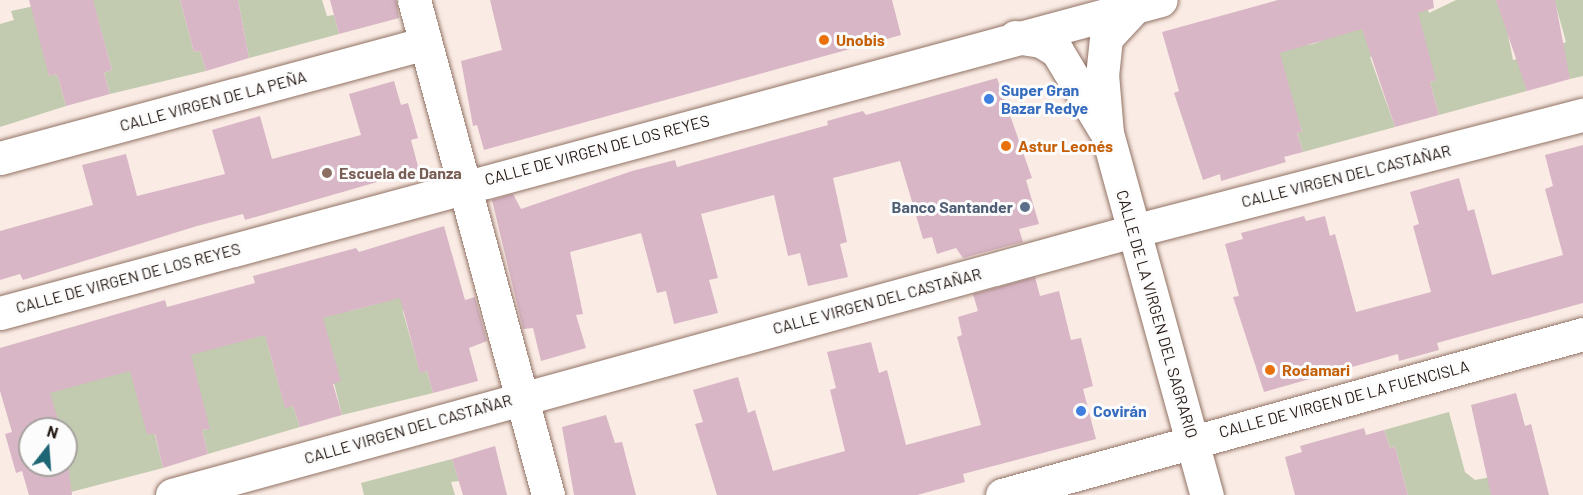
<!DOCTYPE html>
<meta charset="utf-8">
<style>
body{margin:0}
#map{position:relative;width:1583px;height:495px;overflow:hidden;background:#faece5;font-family:Barlow,sans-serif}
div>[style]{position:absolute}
.green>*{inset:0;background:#c2cbaf}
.building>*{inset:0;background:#d8b6c6}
.roads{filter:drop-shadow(0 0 2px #917264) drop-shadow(0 0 2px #917264)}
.minor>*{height:33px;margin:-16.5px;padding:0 16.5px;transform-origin:16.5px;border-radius:16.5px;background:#fff}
.dots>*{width:16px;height:16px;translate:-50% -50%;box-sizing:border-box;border:3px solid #fcfcfc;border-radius:50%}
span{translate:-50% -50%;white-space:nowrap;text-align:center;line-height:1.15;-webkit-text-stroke:6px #fcfcfc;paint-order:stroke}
.food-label{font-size:16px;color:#c56008;font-weight:700}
.left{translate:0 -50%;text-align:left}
.shop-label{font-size:16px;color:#366cbe;font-weight:700}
.street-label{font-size:16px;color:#241812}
.education-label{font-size:16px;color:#785e54;font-weight:700}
.service-label{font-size:16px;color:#4e5e75;font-weight:700}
.right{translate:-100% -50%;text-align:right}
.north{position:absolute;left:18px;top:417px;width:60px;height:60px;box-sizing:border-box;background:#fcfcfc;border:2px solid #a6a19e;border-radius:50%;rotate:17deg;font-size:16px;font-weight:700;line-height:24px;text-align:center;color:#241812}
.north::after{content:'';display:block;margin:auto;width:21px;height:27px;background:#1f6675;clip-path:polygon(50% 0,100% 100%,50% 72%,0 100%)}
</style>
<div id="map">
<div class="green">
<i style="clip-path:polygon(84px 0,180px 0,194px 52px,200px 51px,206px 71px,110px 94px,104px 73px,112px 70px,96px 12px)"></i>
<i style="clip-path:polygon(238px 0,322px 0,327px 16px,334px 15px,339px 34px,249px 58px)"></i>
<i style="clip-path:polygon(1456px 0,1501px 0,1513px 60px,1518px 59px,1527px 91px,1439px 115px,1430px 82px,1436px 80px,1409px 12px,1427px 7px,1429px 13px)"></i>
<i style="clip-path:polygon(1549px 0,1583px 0,1583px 76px,1570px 79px,1561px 44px,1566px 42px,1556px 6px)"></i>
<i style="clip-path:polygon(39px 5px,49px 76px,57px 74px,66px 106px,0 127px,0 24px,14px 20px,11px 11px)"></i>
<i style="clip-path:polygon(1368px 23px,1377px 55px,1370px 57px,1395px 127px,1303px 152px,1297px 133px,1302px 131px,1274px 49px,1313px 44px)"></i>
<i style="clip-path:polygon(404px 289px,403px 312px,420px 372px,427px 371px,433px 393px,342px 415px,316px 311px,350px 311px,376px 304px,375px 297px)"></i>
<i style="clip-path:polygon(268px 325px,268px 346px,285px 407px,293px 406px,300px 427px,208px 454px,202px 430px,209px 429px,184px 370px,195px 345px)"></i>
<i style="clip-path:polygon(137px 362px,163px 468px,71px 492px,65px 469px,71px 467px,66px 429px,61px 429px,41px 389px,104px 378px)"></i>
<i style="clip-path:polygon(1449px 412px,1465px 472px,1475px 480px,1491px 477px,1497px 495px,1408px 495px,1395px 447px,1390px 448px,1384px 430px)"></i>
<i style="clip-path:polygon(452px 459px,459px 481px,451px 482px,455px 495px,364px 495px,361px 483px)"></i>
</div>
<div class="building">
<i style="clip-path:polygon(29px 0,93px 0,112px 70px,104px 73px,110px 94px,66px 106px,57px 74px,49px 76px)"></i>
<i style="clip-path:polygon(180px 0,238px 0,249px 58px,206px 71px,200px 51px,194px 52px)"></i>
<i style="clip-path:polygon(330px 0,396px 0,399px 18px,339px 34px)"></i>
<i style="clip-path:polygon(490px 0,892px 0,901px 35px,484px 150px,477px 125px,473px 126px,461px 61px,502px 50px)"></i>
<i style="clip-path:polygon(1278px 0,1433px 0,1434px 8px,1418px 13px,1436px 80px,1430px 82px,1439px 115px,1395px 127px,1362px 29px,1280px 53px,1302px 132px,1297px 133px,1303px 152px,1284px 157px,1286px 162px,1221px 181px,1220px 174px,1203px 180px,1174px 93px,1179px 91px,1162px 32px)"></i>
<i style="clip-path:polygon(1496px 0,1555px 0,1570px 79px,1527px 91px)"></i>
<i style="clip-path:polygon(997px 78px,1032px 178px,1026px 180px,1039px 224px,1019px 229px,1023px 242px,963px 258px,956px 248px,937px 254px,932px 237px,923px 239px,900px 161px,833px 178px,847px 242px,840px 244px,848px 277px,808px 286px,800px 253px,788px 256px,774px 195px,701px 214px,718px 278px,709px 280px,718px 313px,674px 324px,666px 291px,657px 293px,641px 233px,570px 252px,583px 314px,576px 315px,586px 348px,541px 361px,533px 328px,523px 329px,492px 200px,513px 194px,521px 209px,632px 171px,675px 160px,677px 167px,828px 125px,827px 121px,863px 111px,866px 115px)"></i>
<i style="clip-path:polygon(394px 81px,401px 105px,408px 103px,418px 138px,411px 140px,419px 170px,245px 220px,243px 214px,197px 226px,23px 280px,20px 274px,0 280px,0 231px,93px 205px,82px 165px,126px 154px,137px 196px,225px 174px,212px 130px,260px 116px,272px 159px,317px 147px,361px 135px,349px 94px)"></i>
<i style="clip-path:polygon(1583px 145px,1583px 303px,1437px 343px,1439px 350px,1399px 361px,1398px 354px,1264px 392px,1233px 297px,1239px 296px,1225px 244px,1243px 239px,1241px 233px,1304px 216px,1306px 221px,1325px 216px,1330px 236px,1335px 234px,1356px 312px,1431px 292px,1413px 226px,1419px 224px,1410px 192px,1459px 178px,1468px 211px,1474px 209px,1492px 275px,1563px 255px,1545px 189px,1553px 186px,1545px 155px)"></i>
<i style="clip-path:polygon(444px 226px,465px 300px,475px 297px,487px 341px,469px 348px,478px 381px,433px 393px,427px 371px,420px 373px,400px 298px,323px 318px,341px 381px,333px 384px,342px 415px,300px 427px,293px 406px,285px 408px,265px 335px,191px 355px,210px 429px,202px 430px,208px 454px,163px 468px,155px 434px,147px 434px,130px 371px,50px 393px,61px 429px,30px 429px,30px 465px,66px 465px,66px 448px,72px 495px,29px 495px,22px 471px,16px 473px,5px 434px,12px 432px,0 391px,0 348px,165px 300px,167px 307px,255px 283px,253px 276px,356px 248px,359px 252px)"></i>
<i style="clip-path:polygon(1035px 277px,1040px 296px,1059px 291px,1071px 340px,1081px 338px,1093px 386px,1083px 389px,1096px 439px,963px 474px,965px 482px,917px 495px,717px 495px,695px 424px,703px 422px,693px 390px,738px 377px,748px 413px,755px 410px,773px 471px,845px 451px,830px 390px,836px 388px,827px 352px,871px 342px,879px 373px,887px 370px,906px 445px,981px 425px,957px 337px,962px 335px,958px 317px,978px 311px,973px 294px)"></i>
<i style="clip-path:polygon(1516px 393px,1525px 426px,1531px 424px,1549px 495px,1491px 495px,1471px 405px)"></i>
<i style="clip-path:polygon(606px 415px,615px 443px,622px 442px,636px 495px,574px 495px,562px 427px)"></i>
<i style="clip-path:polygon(1364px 428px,1366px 435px,1384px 430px,1390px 448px,1395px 447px,1408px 495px,1295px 495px,1285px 457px,1302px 452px,1300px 446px)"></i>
<i style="clip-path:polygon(495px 446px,507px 495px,463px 495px,452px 459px)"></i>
</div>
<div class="roads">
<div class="minor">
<i style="left:414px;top:0;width:513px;rotate:74.85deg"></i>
<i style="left:1134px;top:8px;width:41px;rotate:133deg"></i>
<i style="left:1106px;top:38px;width:36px;rotate:96deg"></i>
<i style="left:1102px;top:74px;width:59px;rotate:85.2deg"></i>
<i style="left:1107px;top:133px;width:376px;rotate:74.6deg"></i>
<i style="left:1015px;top:37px;width:26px;rotate:9deg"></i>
<i style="left:1041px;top:41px;width:19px;rotate:32deg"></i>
<i style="left:1057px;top:51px;width:91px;rotate:58.9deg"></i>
<i style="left:0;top:158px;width:440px;rotate:-15.1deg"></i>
<i style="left:0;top:313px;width:1202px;rotate:-15.09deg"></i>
<i style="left:172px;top:495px;width:997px;rotate:-15.36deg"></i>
<i style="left:1133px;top:231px;width:465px;rotate:-14.5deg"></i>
<i style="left:1002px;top:495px;width:603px;rotate:-15.49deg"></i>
</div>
</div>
<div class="dots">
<i style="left:824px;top:40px;background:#e8710a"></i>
<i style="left:989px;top:99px;background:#3f7fe0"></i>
<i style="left:1006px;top:146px;background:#e8710a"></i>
<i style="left:327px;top:173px;background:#8d6e63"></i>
<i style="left:1025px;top:207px;background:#5c6f8a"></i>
<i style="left:1270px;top:370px;background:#e8710a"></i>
<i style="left:1081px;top:411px;background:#3f7fe0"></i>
</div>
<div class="food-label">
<span class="left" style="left:836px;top:40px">Unobis</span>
<span class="left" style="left:1018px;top:146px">Astur Leonés</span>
<span class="left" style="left:1282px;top:370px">Rodamari</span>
</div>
<div class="shop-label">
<span class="left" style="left:1001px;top:99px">Super Gran<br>Bazar Redye</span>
<span class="left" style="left:1093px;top:411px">Covirán</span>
</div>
<div class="street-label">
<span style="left:213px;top:101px;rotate:-15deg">CALLE VIRGEN DE LA PEÑA</span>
<span style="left:597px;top:150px;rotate:-15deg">CALLE DE VIRGEN DE LOS REYES</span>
<span style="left:1346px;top:176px;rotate:-14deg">CALLE VIRGEN DEL CASTAÑAR</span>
<span style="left:128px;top:278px;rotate:-15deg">CALLE DE VIRGEN DE LOS REYES</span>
<span style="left:877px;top:301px;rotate:-15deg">CALLE VIRGEN DEL CASTAÑAR</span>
<span style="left:1157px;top:314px;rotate:74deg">CALLE DE LA VIRGEN DEL SAGRARIO</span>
<span style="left:1344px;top:399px;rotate:-15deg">CALLE DE VIRGEN DE LA FUENCISLA</span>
<span style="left:408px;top:429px;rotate:-16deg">CALLE VIRGEN DEL CASTAÑAR</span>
</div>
<div class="education-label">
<span class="left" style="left:339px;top:173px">Escuela de Danza</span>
</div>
<div class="service-label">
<span class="right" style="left:1013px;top:207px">Banco Santander</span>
</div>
<div class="north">N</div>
</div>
